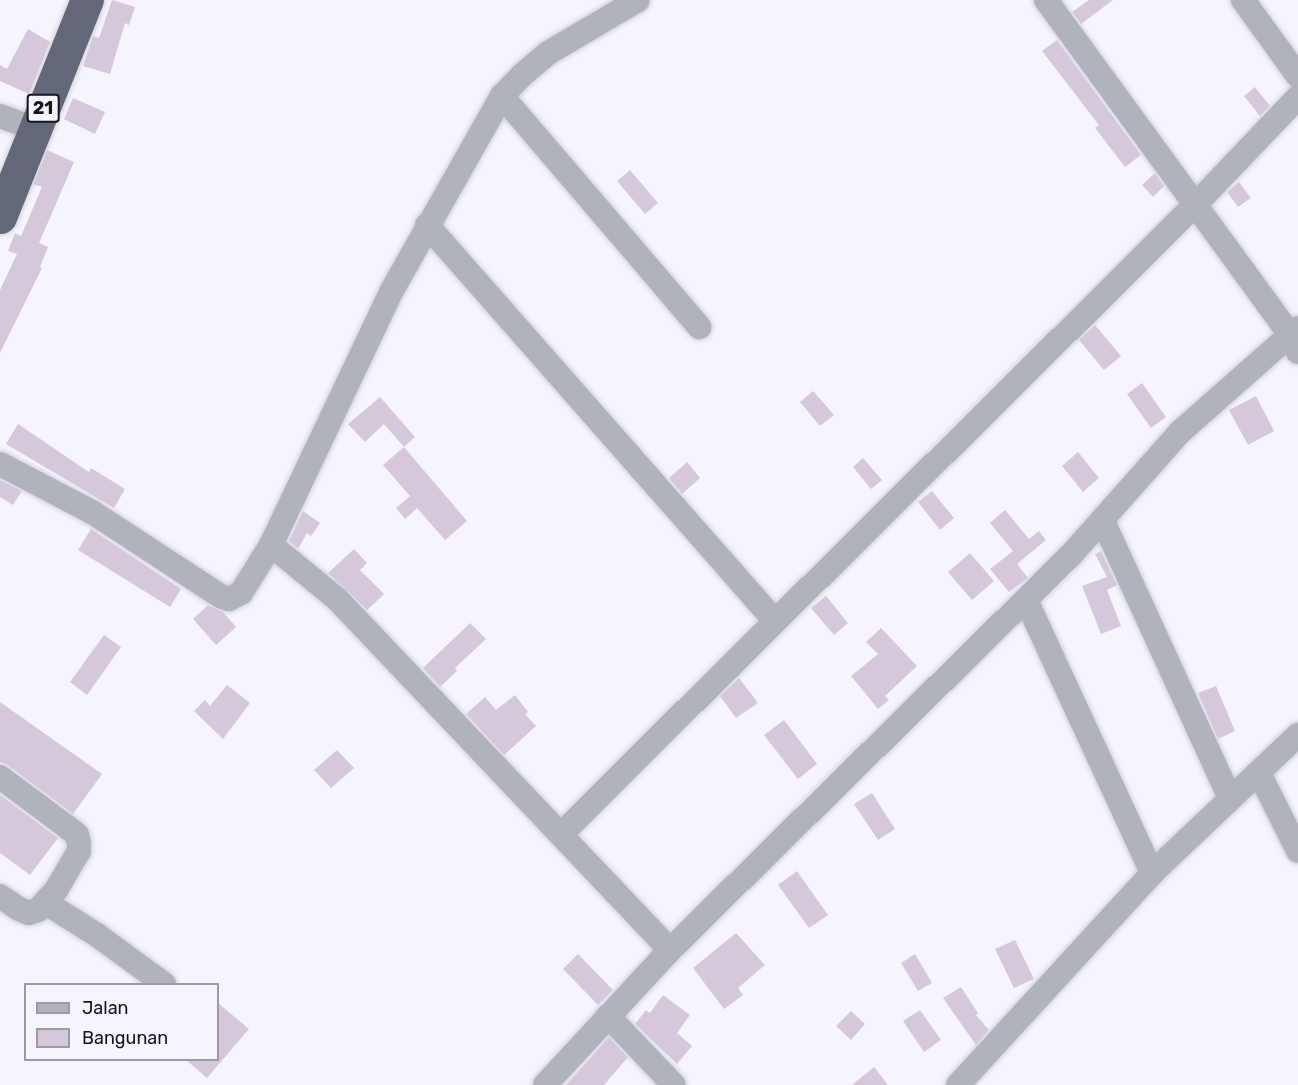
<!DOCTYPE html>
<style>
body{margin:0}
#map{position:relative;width:1298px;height:1085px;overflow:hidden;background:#f6f4fc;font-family:Rubik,sans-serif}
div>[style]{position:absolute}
.building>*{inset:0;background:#d6c8db}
.roads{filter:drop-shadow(0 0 2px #d2d0d8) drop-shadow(0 0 2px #d2d0d8)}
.minor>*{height:24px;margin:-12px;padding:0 12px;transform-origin:12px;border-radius:12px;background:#b0b3bc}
.highway>*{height:33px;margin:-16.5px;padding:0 16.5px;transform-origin:16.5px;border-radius:16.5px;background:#63677a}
span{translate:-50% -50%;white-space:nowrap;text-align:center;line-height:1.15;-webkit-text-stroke:4.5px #f6f4fc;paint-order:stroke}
.shield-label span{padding:2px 4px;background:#f6f4fc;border:2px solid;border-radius:4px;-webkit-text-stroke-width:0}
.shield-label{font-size:18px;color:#16141c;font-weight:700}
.legend{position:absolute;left:24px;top:983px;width:195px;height:78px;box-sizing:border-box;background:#f6f4fc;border:2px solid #9c9aa2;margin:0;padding:8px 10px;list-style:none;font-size:18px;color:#16141c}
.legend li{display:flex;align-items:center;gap:12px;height:30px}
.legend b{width:30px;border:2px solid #9c9aa2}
</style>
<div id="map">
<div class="building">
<i style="clip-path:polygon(112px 0,135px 7px,129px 25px,125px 23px,110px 74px,83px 66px,93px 36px,99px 38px)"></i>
<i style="clip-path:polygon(1089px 0,1113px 0,1081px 24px,1072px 12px)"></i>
<i style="clip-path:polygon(28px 29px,50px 42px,29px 94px,0 81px,0 65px,7px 69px)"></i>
<i style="clip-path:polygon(1057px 40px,1141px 155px,1125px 167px,1095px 128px,1099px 125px,1042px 51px)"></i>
<i style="clip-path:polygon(1255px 87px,1270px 106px,1260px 116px,1244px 96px)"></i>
<i style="clip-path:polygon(73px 98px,105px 112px,95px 134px,64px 119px)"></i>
<i style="clip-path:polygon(47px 150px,74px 162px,39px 243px,48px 247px,40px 267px,42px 268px,0 353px,0 290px,17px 254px,8px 251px,15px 233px,21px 236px,42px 187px,33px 184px)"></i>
<i style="clip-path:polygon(630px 170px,658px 203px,645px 214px,617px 181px)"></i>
<i style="clip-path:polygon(1155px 173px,1164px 186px,1153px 197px,1142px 185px)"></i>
<i style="clip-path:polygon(1239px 182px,1251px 198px,1238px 207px,1227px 192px)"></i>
<i style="clip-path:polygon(1095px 325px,1121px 356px,1104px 370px,1079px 340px)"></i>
<i style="clip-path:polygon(1142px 383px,1166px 417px,1151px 428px,1127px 394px)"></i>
<i style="clip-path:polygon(813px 391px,834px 415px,820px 426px,800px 402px)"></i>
<i style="clip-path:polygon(1256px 396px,1274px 431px,1248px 445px,1229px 410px)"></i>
<i style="clip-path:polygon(380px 397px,415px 437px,404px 447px,384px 424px,365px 442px,348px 424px)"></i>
<i style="clip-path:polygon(18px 424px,89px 472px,91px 468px,125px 489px,114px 508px,6px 444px)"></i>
<i style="clip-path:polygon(404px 447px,467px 521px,445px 540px,417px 508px,405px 519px,396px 508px,410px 496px,383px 465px)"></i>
<i style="clip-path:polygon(1078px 452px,1099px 478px,1083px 492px,1062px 466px)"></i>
<i style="clip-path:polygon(863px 458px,882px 480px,871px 489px,853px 467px)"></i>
<i style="clip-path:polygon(687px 462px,700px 478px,682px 494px,669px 478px)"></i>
<i style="clip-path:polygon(0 480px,22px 491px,13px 505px,0 497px)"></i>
<i style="clip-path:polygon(932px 491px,954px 518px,940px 530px,918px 502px)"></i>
<i style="clip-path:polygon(1005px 510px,1029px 539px,1039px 531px,1046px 540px,1017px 564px,1028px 578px,1009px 592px,990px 569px,1013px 551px,990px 523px)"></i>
<i style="clip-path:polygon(303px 511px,320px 523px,311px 536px,307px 533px,298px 549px,289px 541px)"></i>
<i style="clip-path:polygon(91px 529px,181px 589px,170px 607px,78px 550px)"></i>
<i style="clip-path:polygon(354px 549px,367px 563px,360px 570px,384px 594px,367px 610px,328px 573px)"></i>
<i style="clip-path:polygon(1101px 551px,1117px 585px,1107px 590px,1121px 626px,1101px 634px,1082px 586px,1107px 577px,1095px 554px)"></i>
<i style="clip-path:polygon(970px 553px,994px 581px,972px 600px,948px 572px)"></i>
<i style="clip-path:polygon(826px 596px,848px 623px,834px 635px,811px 608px)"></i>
<i style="clip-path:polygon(208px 605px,223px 612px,236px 627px,216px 645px,193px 619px)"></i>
<i style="clip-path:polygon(470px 623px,486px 639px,455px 668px,457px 671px,440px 687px,423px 668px)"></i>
<i style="clip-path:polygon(881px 628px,917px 666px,885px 696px,889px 700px,878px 709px,851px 676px,878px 654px,866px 642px)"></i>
<i style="clip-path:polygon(104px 635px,121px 647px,87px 695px,70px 682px)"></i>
<i style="clip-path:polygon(739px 678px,758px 703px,736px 718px,720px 696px)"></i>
<i style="clip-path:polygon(227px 685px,250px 703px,223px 739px,194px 711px,205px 700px,210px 706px)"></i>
<i style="clip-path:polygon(1216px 686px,1235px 731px,1218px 739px,1198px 693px)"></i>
<i style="clip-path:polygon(515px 695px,528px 712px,525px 714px,536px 726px,504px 755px,466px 714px,485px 697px,496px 710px)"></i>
<i style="clip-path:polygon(0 702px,102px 774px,73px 814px,9px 766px,0 762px)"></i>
<i style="clip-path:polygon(784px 720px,817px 764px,798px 779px,764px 735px)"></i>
<i style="clip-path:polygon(337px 750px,354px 768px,331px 788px,314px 770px)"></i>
<i style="clip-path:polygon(872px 793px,895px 829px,878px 840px,854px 804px)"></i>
<i style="clip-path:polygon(0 795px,58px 838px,30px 875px,0 853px)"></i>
<i style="clip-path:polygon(797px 871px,828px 915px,809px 928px,778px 885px)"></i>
<i style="clip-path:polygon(736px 933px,765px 965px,738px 988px,743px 995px,724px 1009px,693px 968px)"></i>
<i style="clip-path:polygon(1015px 940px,1034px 979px,1014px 988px,995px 949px)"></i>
<i style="clip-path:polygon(578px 954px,613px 990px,598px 1005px,563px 969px)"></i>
<i style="clip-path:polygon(915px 954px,932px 983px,918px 991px,901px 963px)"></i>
<i style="clip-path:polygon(961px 987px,978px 1013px,976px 1015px,989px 1030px,976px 1045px,943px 998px)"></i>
<i style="clip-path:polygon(663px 995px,690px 1015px,677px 1033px,692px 1046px,677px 1064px,635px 1024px,646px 1010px,650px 1013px)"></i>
<i style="clip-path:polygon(218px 1003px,249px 1029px,207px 1078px,185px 1059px,218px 1059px)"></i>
<i style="clip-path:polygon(920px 1010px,941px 1040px,924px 1052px,903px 1021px)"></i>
<i style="clip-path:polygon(851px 1011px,865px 1024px,851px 1040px,836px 1026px)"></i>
<i style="clip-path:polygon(609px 1037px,628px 1057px,604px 1085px,566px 1085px)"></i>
<i style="clip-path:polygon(874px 1067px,888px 1085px,852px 1085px)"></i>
</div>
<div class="roads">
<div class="minor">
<i style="left:1046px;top:0;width:412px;rotate:53.9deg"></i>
<i style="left:1289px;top:333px;width:21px;rotate:65deg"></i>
<i style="left:1243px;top:0;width:94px;rotate:54.1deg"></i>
<i style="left:502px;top:96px;width:304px;rotate:49.5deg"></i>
<i style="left:0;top:116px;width:37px;rotate:20deg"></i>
<i style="left:427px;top:225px;width:527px;rotate:48.69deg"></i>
<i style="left:0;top:464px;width:104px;rotate:27.6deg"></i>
<i style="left:92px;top:512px;width:155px;rotate:33.2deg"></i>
<i style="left:222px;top:597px;width:7px;rotate:16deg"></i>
<i style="left:229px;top:599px;width:13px;rotate:-27deg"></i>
<i style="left:241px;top:593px;width:57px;rotate:-58deg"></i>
<i style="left:271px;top:545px;width:85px;rotate:39.3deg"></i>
<i style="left:337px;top:599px;width:484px;rotate:46.5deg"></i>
<i style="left:1103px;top:521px;width:305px;rotate:65.4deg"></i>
<i style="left:271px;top:545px;width:280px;rotate:-64.6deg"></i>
<i style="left:391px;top:292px;width:225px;rotate:-60.5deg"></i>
<i style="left:502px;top:96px;width:29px;rotate:-46deg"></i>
<i style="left:522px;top:75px;width:34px;rotate:-40deg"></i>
<i style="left:548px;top:53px;width:104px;rotate:-30.5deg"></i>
<i style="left:1026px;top:600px;width:301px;rotate:65.2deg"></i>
<i style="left:1259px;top:773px;width:87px;rotate:63.4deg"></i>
<i style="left:0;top:777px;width:89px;rotate:36.7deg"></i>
<i style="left:71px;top:830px;width:8px;rotate:40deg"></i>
<i style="left:77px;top:835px;width:8px;rotate:76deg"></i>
<i style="left:79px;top:843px;width:8px;rotate:90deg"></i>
<i style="left:79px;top:851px;width:45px;rotate:120.5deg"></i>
<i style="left:56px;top:890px;width:27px;rotate:132deg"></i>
<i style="left:38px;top:910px;width:9px;rotate:162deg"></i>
<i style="left:29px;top:913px;width:11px;rotate:-158deg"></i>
<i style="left:19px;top:909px;width:23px;rotate:-146deg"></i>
<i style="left:561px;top:834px;width:892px;rotate:-44.77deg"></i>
<i style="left:1194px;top:206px;width:151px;rotate:-46.3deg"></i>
<i style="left:46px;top:903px;width:60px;rotate:32.1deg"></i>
<i style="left:97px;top:935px;width:83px;rotate:36.2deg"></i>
<i style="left:608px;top:1016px;width:95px;rotate:46.3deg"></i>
<i style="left:545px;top:1085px;width:184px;rotate:-47.2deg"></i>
<i style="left:670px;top:950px;width:561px;rotate:-44.57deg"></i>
<i style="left:1070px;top:556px;width:166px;rotate:-48.4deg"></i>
<i style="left:1180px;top:432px;width:157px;rotate:-41.4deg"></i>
<i style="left:958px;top:1085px;width:287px;rotate:-47.5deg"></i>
<i style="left:1152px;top:873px;width:201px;rotate:-43.4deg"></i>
</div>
<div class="highway">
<i style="left:0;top:217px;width:234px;rotate:-68.2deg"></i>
</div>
</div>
<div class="shield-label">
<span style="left:43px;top:108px">21</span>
</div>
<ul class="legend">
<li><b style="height:8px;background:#b0b3bc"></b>Jalan</li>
<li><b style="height:16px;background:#d6c8db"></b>Bangunan</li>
</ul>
</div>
